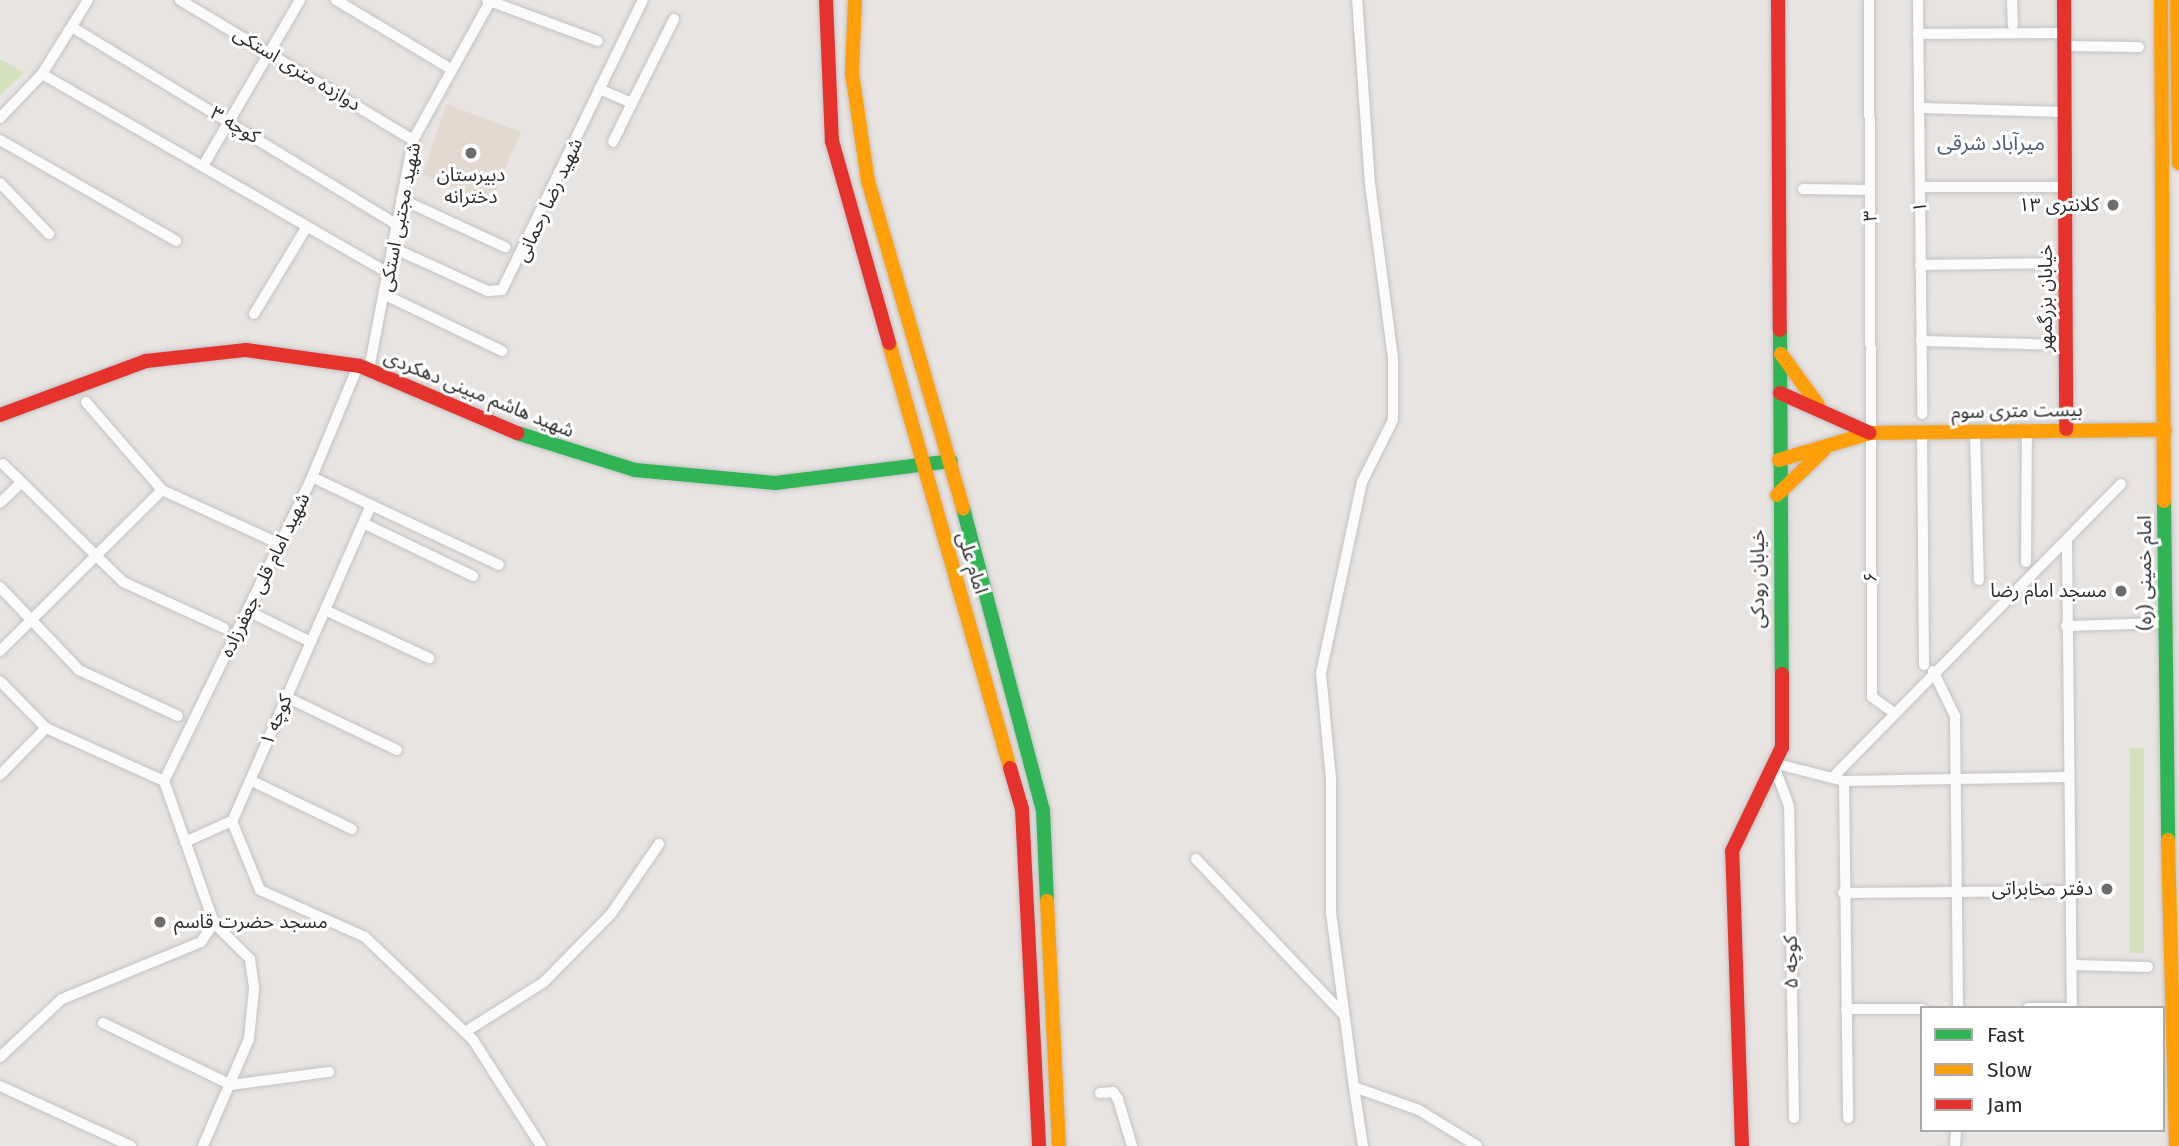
<!DOCTYPE html>
<meta charset="utf-8">
<style>
body{margin:0}
#map{position:relative;width:2179px;height:1146px;overflow:hidden;background:#e8e4e2;font-family:"Fira Sans","Noto Sans Arabic",sans-serif}
div>[style]{position:absolute}
.education>*{inset:0;background:#e2d9d1}
.green>*{inset:0;background:#d3e1bd}
.roads{filter:drop-shadow(0 0 2px #c3c2c3) drop-shadow(0 0 2px #c3c2c3)}
.street>*{height:10px;margin:-5px;padding:0 5px;transform-origin:5px;border-radius:5px;background:#fcfbfb}
.fast>*{height:14px;margin:-7px;padding:0 7px;transform-origin:7px;border-radius:7px;background:#30b455}
.slow>*{height:14px;margin:-7px;padding:0 7px;transform-origin:7px;border-radius:7px;background:#ff9f0a}
.jam>*{height:14px;margin:-7px;padding:0 7px;transform-origin:7px;border-radius:7px;background:#e5322d}
.dots>*{width:19px;height:19px;translate:-50% -50%;box-sizing:border-box;border:4px solid #fff;border-radius:50%}
span{translate:-50% -50%;white-space:nowrap;text-align:center;line-height:1.15;-webkit-text-stroke:6px #fff;paint-order:stroke}
.street-label{font-size:19px;color:#2b2b2b}
.poi-label{font-size:19px;color:#2b2b2b}
.right{translate:-100% -50%;text-align:right}
.left{translate:0 -50%;text-align:left}
.neighbourhood-label{font-size:21px;color:#4e5f79}
.legend{position:absolute;left:1920px;top:1006px;width:245px;height:126px;box-sizing:border-box;background:#fff;border:2px solid #aaa;margin:0;padding:9px 12px;list-style:none;font-size:21px;color:#2b2b2b}
.legend li{display:flex;align-items:center;gap:14px;height:35px}
.legend b{width:35px;border:2px solid #aaa}
</style>
<div id="map">
<div class="education">
<i style="clip-path:polygon(446px 104px,521px 132px,490px 203px,423px 174px)"></i>
</div>
<div class="green">
<i style="clip-path:polygon(0 59px,24px 73px,0 95px)"></i>
<i style="clip-path:polygon(2130px 748px,2144px 748px,2144px 953px,2129px 953px)"></i>
</div>
<div class="roads">
<div class="street">
<i style="left:180px;top:0;width:272px;rotate:31deg"></i>
<i style="left:336px;top:0;width:132px;rotate:31deg"></i>
<i style="left:487px;top:0;width:118px;rotate:20.3deg"></i>
<i style="left:1869px;top:0;width:697px;rotate:89.75deg"></i>
<i style="left:1872px;top:697px;width:24px;rotate:36deg"></i>
<i style="left:1918px;top:0;width:414px;rotate:89.4deg"></i>
<i style="left:2012px;top:0;width:25px;rotate:88deg"></i>
<i style="left:72px;top:27px;width:379px;rotate:31.3deg"></i>
<i style="left:1918px;top:34px;width:146px;rotate:-0.4deg"></i>
<i style="left:2064px;top:46px;width:75px;rotate:0.8deg"></i>
<i style="left:42px;top:74px;width:399px;rotate:29.9deg"></i>
<i style="left:599px;top:89px;width:36px;rotate:23deg"></i>
<i style="left:632px;top:103px;width:43px;rotate:116deg"></i>
<i style="left:632px;top:103px;width:94px;rotate:-63.4deg"></i>
<i style="left:1919px;top:108px;width:145px;rotate:1.6deg"></i>
<i style="left:0;top:118px;width:61px;rotate:-46.3deg"></i>
<i style="left:42px;top:74px;width:87px;rotate:-58.1deg"></i>
<i style="left:0;top:140px;width:203px;rotate:29.8deg"></i>
<i style="left:203px;top:166px;width:192px;rotate:-59.7deg"></i>
<i style="left:0;top:183px;width:71px;rotate:46.1deg"></i>
<i style="left:1920px;top:187px;width:145px"></i>
<i style="left:1803px;top:189px;width:67px;rotate:0.9deg"></i>
<i style="left:401px;top:199px;width:115px;rotate:24.8deg"></i>
<i style="left:393px;top:248px;width:104px;rotate:24.4deg"></i>
<i style="left:488px;top:291px;width:14px;rotate:-4deg"></i>
<i style="left:502px;top:290px;width:322px;rotate:-64.1deg"></i>
<i style="left:1920px;top:265px;width:145px;rotate:-0.8deg"></i>
<i style="left:385px;top:295px;width:130px;rotate:25.6deg"></i>
<i style="left:254px;top:314px;width:100px;rotate:-58.8deg"></i>
<i style="left:1921px;top:341px;width:144px;rotate:1.6deg"></i>
<i style="left:369px;top:369px;width:233px;rotate:-79.1deg"></i>
<i style="left:413px;top:140px;width:160px;rotate:-60.9deg"></i>
<i style="left:86px;top:402px;width:116px;rotate:49.2deg"></i>
<i style="left:162px;top:490px;width:130px;rotate:24.6deg"></i>
<i style="left:1922px;top:431px;width:234px;rotate:89.5deg"></i>
<i style="left:1975px;top:431px;width:149px;rotate:88.5deg"></i>
<i style="left:3px;top:464px;width:168px;rotate:44.5deg"></i>
<i style="left:123px;top:582px;width:111px;rotate:24.5deg"></i>
<i style="left:312px;top:477px;width:65px;rotate:25.4deg"></i>
<i style="left:371px;top:505px;width:345px;rotate:113.7deg"></i>
<i style="left:232px;top:821px;width:74px;rotate:67.9deg"></i>
<i style="left:260px;top:890px;width:115px;rotate:24.1deg"></i>
<i style="left:365px;top:937px;width:149px;rotate:43.6deg"></i>
<i style="left:473px;top:1040px;width:126px;rotate:57.3deg"></i>
<i style="left:0;top:503px;width:29px;rotate:-44deg"></i>
<i style="left:371px;top:505px;width:141px;rotate:25.1deg"></i>
<i style="left:365px;top:524px;width:120px;rotate:25.7deg"></i>
<i style="left:2067px;top:542px;width:466px;rotate:89.4deg"></i>
<i style="left:2026px;top:562px;width:132px;rotate:-89.6deg"></i>
<i style="left:0;top:587px;width:115px;rotate:46.4deg"></i>
<i style="left:79px;top:670px;width:109px;rotate:24.9deg"></i>
<i style="left:325px;top:610px;width:115px;rotate:24.8deg"></i>
<i style="left:248px;top:611px;width:70px;rotate:26.2deg"></i>
<i style="left:2066px;top:626px;width:98px;rotate:-1.8deg"></i>
<i style="left:0;top:651px;width:228px;rotate:-44.8deg"></i>
<i style="left:1933px;top:671px;width:50px;rotate:63.9deg"></i>
<i style="left:1955px;top:716px;width:292px;rotate:89.4deg"></i>
<i style="left:0;top:681px;width:66px;rotate:45.6deg"></i>
<i style="left:46px;top:728px;width:129px;rotate:24.2deg"></i>
<i style="left:286px;top:697px;width:123px;rotate:25.5deg"></i>
<i style="left:0;top:775px;width:66px;rotate:-45.6deg"></i>
<i style="left:1835px;top:775px;width:408px;rotate:-45.5deg"></i>
<i style="left:250px;top:780px;width:113px;rotate:25.7deg"></i>
<i style="left:164px;top:781px;width:338px;rotate:-64deg"></i>
<i style="left:312px;top:477px;width:120px;rotate:-67.5deg"></i>
<i style="left:164px;top:781px;width:151px;rotate:70.6deg"></i>
<i style="left:214px;top:923px;width:51px;rotate:45deg"></i>
<i style="left:250px;top:959px;width:30px;rotate:82deg"></i>
<i style="left:254px;top:989px;width:50px;rotate:95.7deg"></i>
<i style="left:249px;top:1039px;width:116px;rotate:113.3deg"></i>
<i style="left:1844px;top:781px;width:337px;rotate:89.3deg"></i>
<i style="left:185px;top:842px;width:51px;rotate:-24.1deg"></i>
<i style="left:1196px;top:859px;width:215px;rotate:46.5deg"></i>
<i style="left:1843px;top:893px;width:227px;rotate:-0.5deg"></i>
<i style="left:2072px;top:965px;width:76px;rotate:1.5deg"></i>
<i style="left:2028px;top:1008px;width:44px"></i>
<i style="left:1846px;top:1009px;width:76px"></i>
<i style="left:103px;top:1023px;width:142px;rotate:25.8deg"></i>
<i style="left:231px;top:1085px;width:99px;rotate:-7.6deg"></i>
<i style="left:465px;top:1032px;width:93px;rotate:-32.3deg"></i>
<i style="left:544px;top:982px;width:95px;rotate:-45.4deg"></i>
<i style="left:611px;top:914px;width:85px;rotate:-55.6deg"></i>
<i style="left:0;top:1057px;width:85px;rotate:-43.1deg"></i>
<i style="left:62px;top:999px;width:150px;rotate:-22.3deg"></i>
<i style="left:201px;top:942px;width:23px;rotate:-56deg"></i>
<i style="left:0;top:1086px;width:144px;rotate:24.6deg"></i>
<i style="left:1354px;top:1087px;width:177px;rotate:-97.5deg"></i>
<i style="left:1331px;top:912px;width:133px;rotate:-90deg"></i>
<i style="left:1331px;top:779px;width:106px;rotate:-95.4deg"></i>
<i style="left:1321px;top:673px;width:195px;rotate:-77.9deg"></i>
<i style="left:1362px;top:482px;width:69px;rotate:-63.4deg"></i>
<i style="left:1393px;top:420px;width:62px;rotate:-90deg"></i>
<i style="left:1393px;top:358px;width:176px;rotate:-97.5deg"></i>
<i style="left:1370px;top:184px;width:184px;rotate:-94deg"></i>
<i style="left:1100px;top:1093px;width:13px;rotate:-4deg"></i>
<i style="left:1113px;top:1092px;width:9px;rotate:54deg"></i>
<i style="left:1118px;top:1099px;width:49px;rotate:73.4deg"></i>
<i style="left:1794px;top:1118px;width:312px;rotate:-90.9deg"></i>
<i style="left:1789px;top:806px;width:46px;rotate:-110.4deg"></i>
<i style="left:1773px;top:763px;width:73px;rotate:14.2deg"></i>
<i style="left:1844px;top:781px;width:225px;rotate:-1deg"></i>
<i style="left:1363px;top:1146px;width:60px;rotate:-98.7deg"></i>
<i style="left:1354px;top:1087px;width:69px;rotate:19.5deg"></i>
<i style="left:1419px;top:1110px;width:68px;rotate:31.8deg"></i>
<i style="left:1955px;top:1146px;width:16px;rotate:-86deg"></i>
</div>
<div class="fast">
<i style="left:1780px;top:330px;width:344px;rotate:89.7deg"></i>
<i style="left:517px;top:433px;width:124px;rotate:17.4deg"></i>
<i style="left:635px;top:470px;width:141px;rotate:5.3deg"></i>
<i style="left:775px;top:483px;width:177px;rotate:-7.1deg"></i>
<i style="left:2164px;top:501px;width:339px;rotate:89.3deg"></i>
<i style="left:963px;top:508px;width:312px;rotate:75.2deg"></i>
<i style="left:1043px;top:810px;width:91px;rotate:87.5deg"></i>
</div>
<div class="slow">
<i style="left:855px;top:0;width:73px;rotate:92.4deg"></i>
<i style="left:852px;top:73px;width:109px;rotate:81.6deg"></i>
<i style="left:868px;top:181px;width:341px;rotate:73.8deg"></i>
<i style="left:2161px;top:0;width:501px;rotate:89.66deg"></i>
<i style="left:2177px;top:0;width:163px;rotate:89.3deg"></i>
<i style="left:889px;top:343px;width:442px;rotate:74.1deg"></i>
<i style="left:1781px;top:354px;width:63px;rotate:54deg"></i>
<i style="left:1779px;top:460px;width:95px;rotate:-16.5deg"></i>
<i style="left:1870px;top:433px;width:295px;rotate:-0.6deg"></i>
<i style="left:1777px;top:495px;width:65px;rotate:-43.8deg"></i>
<i style="left:2168px;top:840px;width:306px;rotate:88.5deg"></i>
<i style="left:1047px;top:901px;width:245px;rotate:87.2deg"></i>
</div>
<div class="jam">
<i style="left:826px;top:0;width:141px;rotate:87.6deg"></i>
<i style="left:832px;top:141px;width:210px;rotate:74.2deg"></i>
<i style="left:1778px;top:0;width:330px;rotate:89.7deg"></i>
<i style="left:2064px;top:0;width:429px;rotate:89.7deg"></i>
<i style="left:1780px;top:393px;width:98px;rotate:24deg"></i>
<i style="left:0;top:415px;width:156px;rotate:-20.3deg"></i>
<i style="left:146px;top:361px;width:101px;rotate:-6.3deg"></i>
<i style="left:246px;top:350px;width:115px;rotate:8deg"></i>
<i style="left:360px;top:366px;width:171px;rotate:23.1deg"></i>
<i style="left:1010px;top:768px;width:43px;rotate:73.7deg"></i>
<i style="left:1022px;top:809px;width:337px;rotate:87.1deg"></i>
<i style="left:1742px;top:1146px;width:295px;rotate:-91.9deg"></i>
<i style="left:1732px;top:851px;width:115px;rotate:-64.3deg"></i>
<i style="left:1782px;top:747px;width:73px;rotate:-90deg"></i>
</div>
</div>
<div class="dots">
<i style="left:471px;top:153px;background:#6d6c6b"></i>
<i style="left:2113px;top:205px;background:#6d6c6b"></i>
<i style="left:2121px;top:591px;background:#6d6c6b"></i>
<i style="left:2107px;top:889px;background:#6d6c6b"></i>
<i style="left:160px;top:922px;background:#6d6c6b"></i>
</div>
<div class="street-label">
<span style="left:297px;top:69px;rotate:31deg">دوازده متری استکی</span>
<span style="left:235px;top:125px;rotate:31deg">کوچه ۳</span>
<span style="left:549px;top:200px;rotate:-65deg">شهید رضا رحمانی</span>
<span style="left:1920px;top:207px;rotate:-90deg">۱</span>
<span style="left:1870px;top:216px;rotate:-90deg">۳</span>
<span style="left:400px;top:217px;rotate:-79deg">شهید مجتبی استکی</span>
<span style="left:2046px;top:298px;rotate:-90deg">خیابان بزرگمهر</span>
<span style="left:479px;top:394px;rotate:22deg">شهید هاشم مبینی دهکردی</span>
<span style="left:2017px;top:411px;rotate:-1deg">بیست متری سوم</span>
<span style="left:972px;top:563px;rotate:73deg">امام علی</span>
<span style="left:2145px;top:573px;rotate:-90deg">امام خمینی (ره)</span>
<span style="left:265px;top:575px;rotate:-64deg">شهید امام قلی جعفرزاده</span>
<span style="left:1871px;top:577px;rotate:-90deg">۶</span>
<span style="left:1758px;top:579px;rotate:-90deg">خیابان رودکی</span>
<span style="left:276px;top:720px;rotate:-67deg">کوچه ۱</span>
<span style="left:1791px;top:962px;rotate:-91deg">کوچه ۵</span>
</div>
<div class="poi-label">
<span style="left:471px;top:186px">دبیرستان<br>دخترانه</span>
<span class="right" style="left:2099px;top:205px">کلانتری ۱۳</span>
<span class="right" style="left:2107px;top:591px">مسجد امام رضا</span>
<span class="right" style="left:2093px;top:889px">دفتر مخابراتی</span>
<span class="left" style="left:174px;top:922px">مسجد حضرت قاسم</span>
</div>
<div class="neighbourhood-label">
<span style="left:1991px;top:143px">میرآباد شرقی</span>
</div>
<ul class="legend">
<li><b style="height:9px;background:#30b455"></b>Fast</li>
<li><b style="height:9px;background:#ff9f0a"></b>Slow</li>
<li><b style="height:9px;background:#e5322d"></b>Jam</li>
</ul>
</div>
